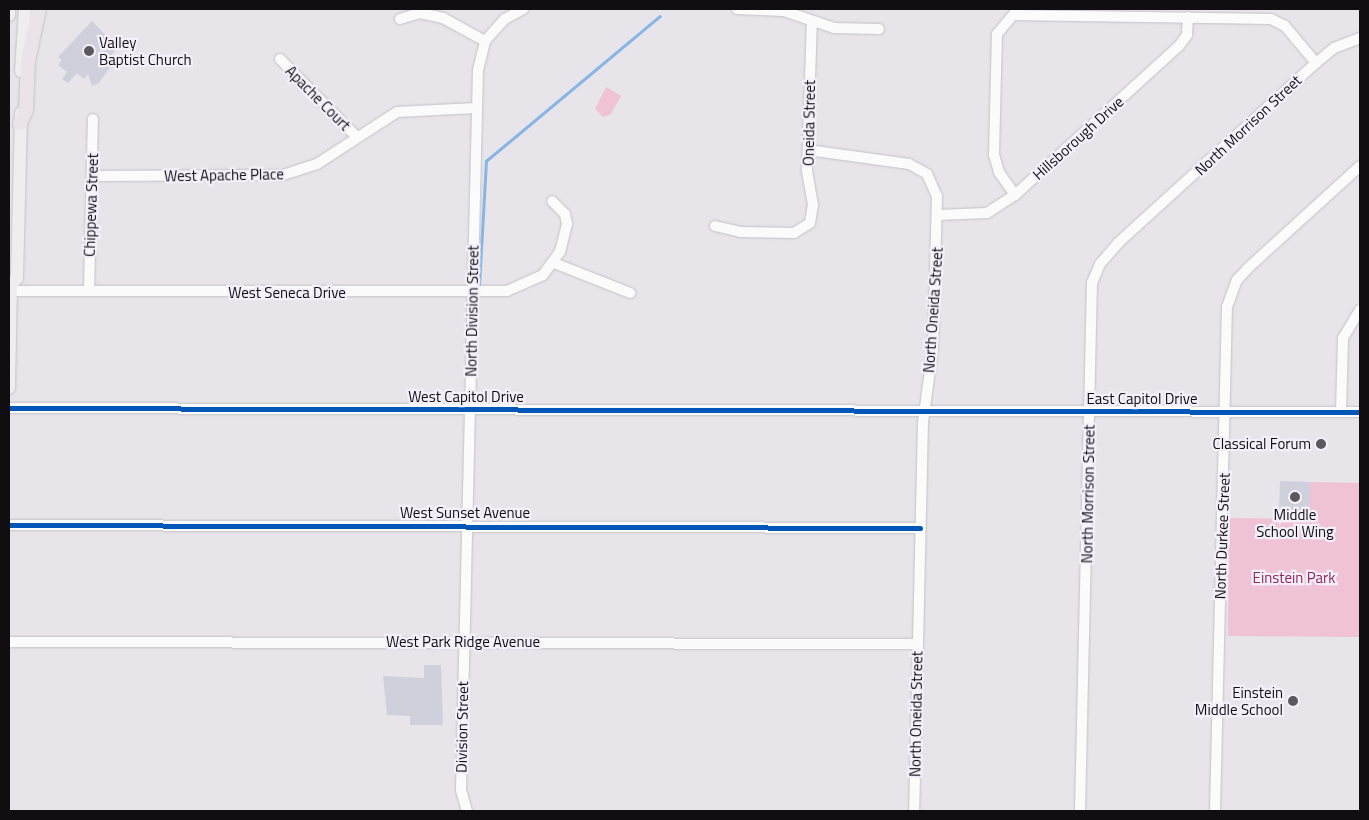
<!DOCTYPE html>
<style>
body{margin:0}
#map{position:relative;width:1369px;height:820px;overflow:hidden;background:#e7e5ea;font-family:"Titillium Web",sans-serif}
div>[style]{position:absolute}
.green>*{inset:0;background:#efc2d5}
.stream>*{height:2.5px;margin:-1.25px;padding:0 1.25px;transform-origin:1.25px;border-radius:1.25px;background:#88b5e6}
.building>*{inset:0;background:#cfd0db}
.roads{filter:drop-shadow(0 0 1px #c3c2c5) drop-shadow(0 0 1px #c3c2c5)}
.minor>*{height:10px;margin:-5px;padding:0 5px;transform-origin:5px;border-radius:5px;background:#fbfbfc}
.major>*{height:12px;margin:-6px;padding:0 6px;transform-origin:6px;border-radius:6px;background:#f0edf1}
.highway>*{height:14px;margin:-7px;padding:0 7px;transform-origin:7px;border-radius:7px;background:#eae3ea}
.cycleway>*{height:5px;margin:-2.5px;padding:0 2.5px;transform-origin:2.5px;border-radius:2.5px;background:#0057b8}
.dots>*{width:14px;height:14px;translate:-50% -50%;box-sizing:border-box;border:2px solid #f4f0fa;border-radius:50%}
span{translate:-50% -50%;white-space:nowrap;text-align:center;line-height:1.15;-webkit-text-stroke:4.5px #f4f0fa;paint-order:stroke}
.poi-label{font-size:15px;color:#100e11}
.left{translate:0 -50%;text-align:left}
.right{translate:-100% -50%;text-align:right}
.street-label{font-size:15px;color:#100e11}
.park-label{font-size:15px;color:#912559}
.frame{position:absolute;inset:0;border:10px solid #100e11;pointer-events:none}
</style>
<div id="map">
<div class="green">
<i style="clip-path:polygon(606px 87px,621px 96px,611px 114px,603px 117px,595px 109px)"></i>
<i style="clip-path:polygon(1310px 482px,1360px 483px,1360px 637px,1228px 636px,1229px 518px,1309px 519px)"></i>
</div>
<div class="stream">
<i style="left:479px;top:286px;width:125px;rotate:-86.8deg"></i>
<i style="left:486px;top:161px;width:226px;rotate:-39.8deg"></i>
</div>
<div class="building">
<i style="clip-path:polygon(92px 21px,118px 48px,112px 54px,117px 57px,99px 83px,92px 86px,88px 74px,84px 79px,77px 73px,68px 83px,62px 79px,67px 72px,58px 65px,62px 60px,58px 57px)"></i>
<i style="clip-path:polygon(1280px 481px,1310px 482px,1310px 512px,1279px 511px)"></i>
<i style="clip-path:polygon(424px 665px,441px 665px,443px 725px,410px 725px,410px 716px,387px 715px,383px 676px,424px 678px)"></i>
</div>
<div class="roads">
<div class="minor">
<i style="left:737px;top:9px;width:47px;rotate:2.4deg"></i>
<i style="left:784px;top:11px;width:53px;rotate:18.8deg"></i>
<i style="left:834px;top:28px;width:45px;rotate:1.3deg"></i>
<i style="left:400px;top:19px;width:21px;rotate:-17deg"></i>
<i style="left:420px;top:13px;width:24px;rotate:12deg"></i>
<i style="left:443px;top:18px;width:48px;rotate:28.7deg"></i>
<i style="left:280px;top:59px;width:110px;rotate:45.4deg"></i>
<i style="left:808px;top:150px;width:102px;rotate:7.9deg"></i>
<i style="left:909px;top:164px;width:21px;rotate:29deg"></i>
<i style="left:927px;top:174px;width:24px;rotate:66deg"></i>
<i style="left:937px;top:196px;width:152px;rotate:91.5deg"></i>
<i style="left:933px;top:348px;width:75px;rotate:97.7deg"></i>
<i style="left:923px;top:422px;width:389px;rotate:91.3deg"></i>
<i style="left:92px;top:176px;width:191px;rotate:-0.3deg"></i>
<i style="left:283px;top:175px;width:36px;rotate:-18deg"></i>
<i style="left:317px;top:164px;width:95px;rotate:-33deg"></i>
<i style="left:397px;top:112px;width:79px;rotate:-2.9deg"></i>
<i style="left:1015px;top:195px;width:28px;rotate:-125deg"></i>
<i style="left:999px;top:172px;width:18px;rotate:-106deg"></i>
<i style="left:994px;top:155px;width:121px;rotate:-88.6deg"></i>
<i style="left:997px;top:34px;width:25px;rotate:-50deg"></i>
<i style="left:1013px;top:15px;width:258px;rotate:0.9deg"></i>
<i style="left:1271px;top:19px;width:16px;rotate:27deg"></i>
<i style="left:1285px;top:26px;width:48px;rotate:50deg"></i>
<i style="left:938px;top:215px;width:49px;rotate:-2.3deg"></i>
<i style="left:987px;top:213px;width:33px;rotate:-33deg"></i>
<i style="left:1015px;top:195px;width:222px;rotate:-42.3deg"></i>
<i style="left:1179px;top:46px;width:14px;rotate:-54deg"></i>
<i style="left:1187px;top:35px;width:18px;rotate:-87deg"></i>
<i style="left:715px;top:226px;width:26px;rotate:13deg"></i>
<i style="left:740px;top:232px;width:54px;rotate:1.1deg"></i>
<i style="left:794px;top:233px;width:19px;rotate:-32deg"></i>
<i style="left:810px;top:223px;width:18px;rotate:-81deg"></i>
<i style="left:813px;top:205px;width:36px;rotate:-100deg"></i>
<i style="left:807px;top:170px;width:147px;rotate:-88.1deg"></i>
<i style="left:554px;top:263px;width:82px;rotate:21.5deg"></i>
<i style="left:11px;top:291px;width:496px"></i>
<i style="left:507px;top:291px;width:39px;rotate:-24deg"></i>
<i style="left:543px;top:275px;width:29px;rotate:-54deg"></i>
<i style="left:560px;top:252px;width:29px;rotate:-76deg"></i>
<i style="left:567px;top:224px;width:10px;rotate:-101deg"></i>
<i style="left:565px;top:214px;width:18px;rotate:-135deg"></i>
<i style="left:89px;top:291px;width:172px;rotate:-88.7deg"></i>
<i style="left:9px;top:408px;width:1351px;rotate:0.17deg"></i>
<i style="left:1341px;top:411px;width:73px;rotate:-88.4deg"></i>
<i style="left:1343px;top:338px;width:33px;rotate:-59deg"></i>
<i style="left:9px;top:525px;width:911px;rotate:0.19deg"></i>
<i style="left:9px;top:642px;width:909px;rotate:0.13deg"></i>
<i style="left:467px;top:811px;width:22px;rotate:-106deg"></i>
<i style="left:461px;top:790px;width:720px;rotate:-88.65deg"></i>
<i style="left:478px;top:70px;width:30px;rotate:-76deg"></i>
<i style="left:485px;top:41px;width:30px;rotate:-48deg"></i>
<i style="left:505px;top:19px;width:21px;rotate:-29deg"></i>
<i style="left:1080px;top:811px;width:528px;rotate:-88.7deg"></i>
<i style="left:1092px;top:283px;width:21px;rotate:-67deg"></i>
<i style="left:1100px;top:264px;width:28px;rotate:-49deg"></i>
<i style="left:1118px;top:243px;width:268px;rotate:-42.3deg"></i>
<i style="left:1316px;top:63px;width:23px;rotate:-40deg"></i>
<i style="left:1334px;top:48px;width:28px;rotate:-21deg"></i>
<i style="left:1215px;top:811px;width:504px;rotate:-88.64deg"></i>
<i style="left:1227px;top:307px;width:29px;rotate:-70deg"></i>
<i style="left:1237px;top:280px;width:16px;rotate:-47deg"></i>
<i style="left:1248px;top:268px;width:151px;rotate:-42.3deg"></i>
</div>
<div class="major">
<i style="left:9px;top:15px;width:6px;rotate:-90deg"></i>
<i style="left:21px;top:71px;width:62px;rotate:-86.3deg"></i>
<i style="left:9px;top:388px;width:103px;rotate:-88.9deg"></i>
<i style="left:11px;top:285px;width:9px;rotate:-49deg"></i>
<i style="left:17px;top:278px;width:165px;rotate:-88.6deg"></i>
</div>
<div class="highway">
<i style="left:20px;top:123px;width:14px;rotate:-65deg"></i>
<i style="left:26px;top:110px;width:49px;rotate:-87.7deg"></i>
<i style="left:28px;top:61px;width:53px;rotate:-78.1deg"></i>
</div>
</div>
<div class="cycleway">
<i style="left:9px;top:408px;width:1351px;rotate:0.17deg"></i>
<i style="left:9px;top:525px;width:911px;rotate:0.19deg"></i>
</div>
<div class="dots">
<i style="left:89px;top:51px;background:#5b595d"></i>
<i style="left:1321px;top:444px;background:#5b595d"></i>
<i style="left:1295px;top:497px;background:#5b595d"></i>
<i style="left:1293px;top:701px;background:#5b595d"></i>
</div>
<div class="poi-label">
<span class="left" style="left:99px;top:51px">Valley<br>Baptist Church</span>
<span class="right" style="left:1311px;top:444px">Classical Forum</span>
<span style="left:1295px;top:523px">Middle<br>School Wing</span>
<span class="right" style="left:1283px;top:701px">Einstein<br>Middle School</span>
</div>
<div class="street-label">
<span style="left:318px;top:98px;rotate:45deg">Apache Court</span>
<span style="left:809px;top:123px;rotate:-89deg">Oneida Street</span>
<span style="left:1248px;top:125px;rotate:-43deg">North Morrison Street</span>
<span style="left:1078px;top:138px;rotate:-42deg">Hillsborough Drive</span>
<span style="left:224px;top:175px;rotate:-1deg">West Apache Place</span>
<span style="left:91px;top:205px;rotate:-88deg">Chippewa Street</span>
<span style="left:287px;top:293px">West Seneca Drive</span>
<span style="left:933px;top:310px;rotate:-86deg">North Oneida Street</span>
<span style="left:472px;top:311px;rotate:-89deg">North Division Street</span>
<span style="left:466px;top:397px">West Capitol Drive</span>
<span style="left:1142px;top:399px">East Capitol Drive</span>
<span style="left:1088px;top:494px;rotate:-89deg">North Morrison Street</span>
<span style="left:465px;top:513px">West Sunset Avenue</span>
<span style="left:1222px;top:536px;rotate:-88deg">North Durkee Street</span>
<span style="left:463px;top:642px">West Park Ridge Avenue</span>
<span style="left:916px;top:714px;rotate:-89deg">North Oneida Street</span>
<span style="left:462px;top:727px;rotate:-89deg">Division Street</span>
</div>
<div class="park-label">
<span style="left:1294px;top:578px">Einstein Park</span>
</div>
<div class="frame"></div>
</div>
